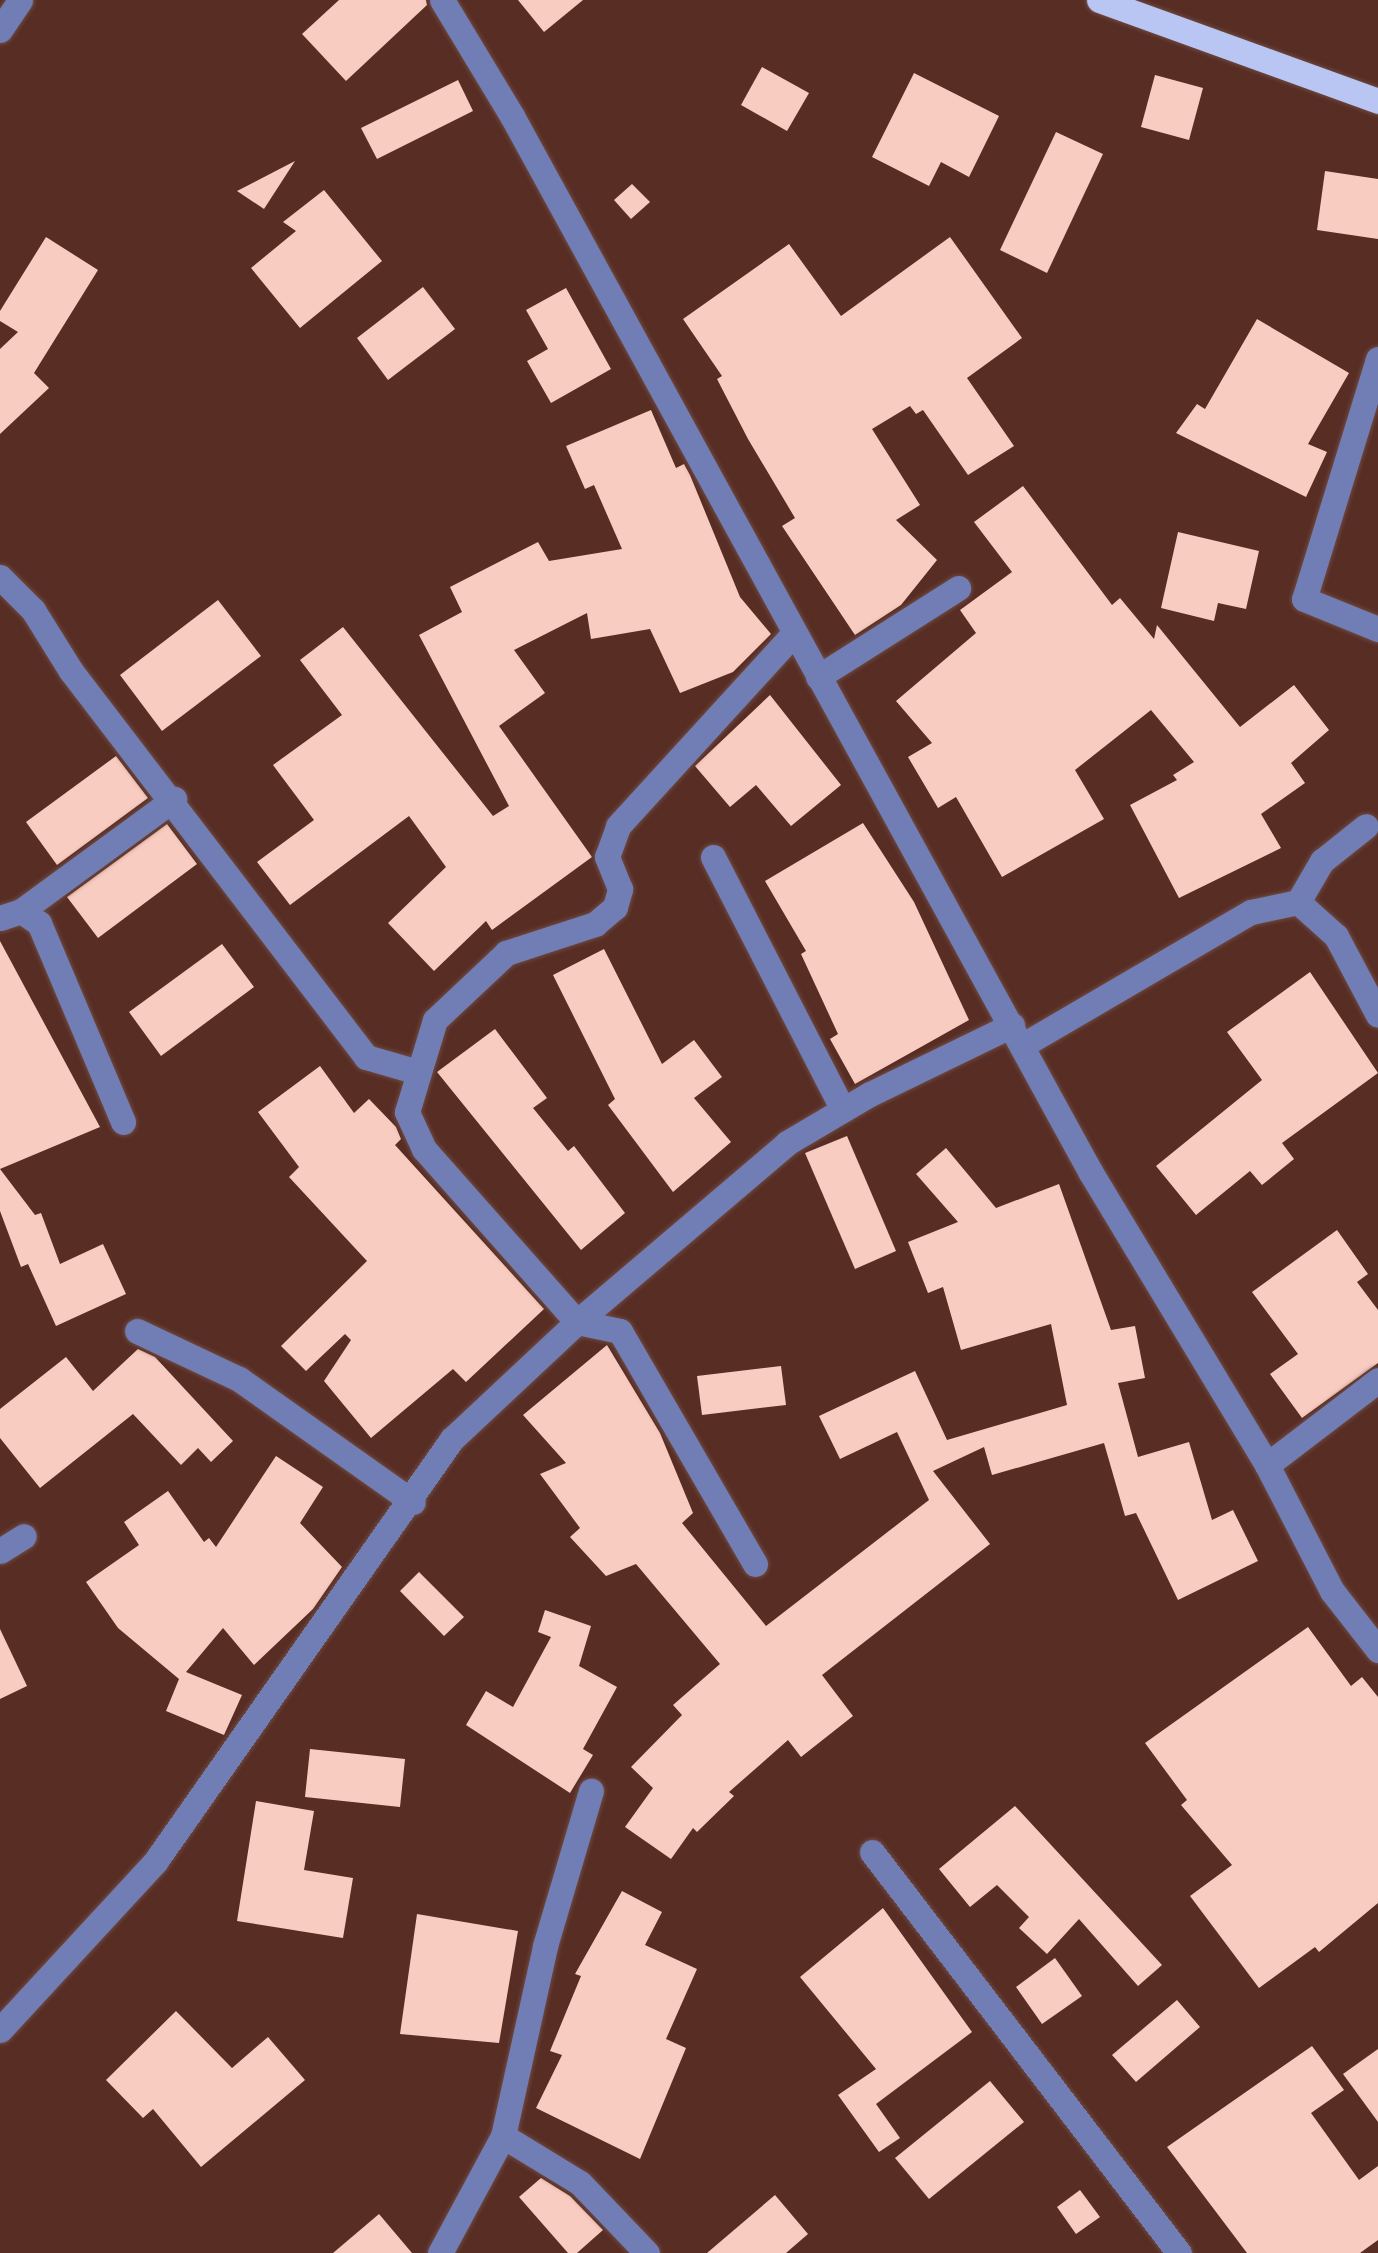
<!DOCTYPE html>
<style>
body{margin:0}
#map{position:relative;width:1378px;height:2253px;overflow:hidden;background:#572d24;font-family:Inter,sans-serif}
div>[style]{position:absolute}
.building>*{inset:0;background:#f8ccc1}
.roads{filter:drop-shadow(0 0 2px #6e4941) drop-shadow(0 0 2px #6e4941)}
.minor>*{height:25px;margin:-12.5px;padding:0 12.5px;transform-origin:12.5px;border-radius:12.5px;background:#717eb5}
.major>*{height:25px;margin:-12.5px;padding:0 12.5px;transform-origin:12.5px;border-radius:12.5px;background:#b9c5f2}
span{translate:-50% -50%;white-space:nowrap;text-align:center;line-height:1.15;-webkit-text-stroke:10px #4b231a;paint-order:stroke}
</style>
<div id="map">
<div class="building">
<i style="clip-path:polygon(339px 0,426px 0,427px 5px,346px 81px,302px 34px)"></i>
<i style="clip-path:polygon(518px 0,583px 0,544px 32px)"></i>
<i style="clip-path:polygon(762px 67px,809px 93px,787px 131px,741px 105px)"></i>
<i style="clip-path:polygon(914px 73px,999px 116px,969px 177px,941px 162px,929px 186px,872px 157px)"></i>
<i style="clip-path:polygon(1155px 75px,1203px 88px,1189px 140px,1141px 127px)"></i>
<i style="clip-path:polygon(458px 80px,473px 111px,377px 159px,361px 128px)"></i>
<i style="clip-path:polygon(1056px 132px,1103px 154px,1047px 273px,1000px 250px)"></i>
<i style="clip-path:polygon(295px 161px,264px 209px,237px 191px)"></i>
<i style="clip-path:polygon(1325px 171px,1378px 179px,1378px 239px,1317px 230px)"></i>
<i style="clip-path:polygon(632px 184px,650px 202px,631px 219px,614px 200px)"></i>
<i style="clip-path:polygon(324px 190px,382px 261px,300px 328px,251px 268px,296px 231px,283px 222px)"></i>
<i style="clip-path:polygon(46px 237px,98px 270px,34px 373px,49px 388px,0 434px,0 349px,18px 332px,0 321px,0 311px)"></i>
<i style="clip-path:polygon(950px 237px,1022px 338px,967px 378px,1014px 446px,968px 475px,923px 410px,916px 414px,910px 406px,872px 429px,920px 505px,896px 520px,937px 560px,901px 605px,855px 635px,782px 526px,795px 518px,748px 439px,717px 379px,722px 376px,683px 319px,789px 244px,841px 316px)"></i>
<i style="clip-path:polygon(423px 287px,455px 329px,388px 380px,357px 338px)"></i>
<i style="clip-path:polygon(566px 288px,611px 369px,551px 403px,527px 361px,548px 349px,526px 310px)"></i>
<i style="clip-path:polygon(1257px 319px,1349px 373px,1308px 444px,1327px 452px,1306px 497px,1176px 433px,1197px 404px,1205px 409px)"></i>
<i style="clip-path:polygon(651px 410px,676px 468px,684px 464px,690px 475px,740px 597px,771px 634px,733px 672px,680px 693px,650px 629px,591px 639px,587px 613px,514px 650px,545px 693px,499px 726px,592px 857px,492px 930px,486px 921px,434px 971px,388px 923px,446px 867px,409px 816px,290px 905px,257px 862px,314px 820px,273px 765px,342px 715px,300px 660px,343px 627px,493px 816px,509px 806px,419px 635px,462px 612px,450px 587px,538px 542px,549px 561px,622px 549px,594px 485px,585px 489px,566px 446px)"></i>
<i style="clip-path:polygon(1023px 486px,1112px 605px,1120px 598px,1154px 639px,1157px 625px,1240px 727px,1294px 685px,1329px 730px,1291px 763px,1305px 783px,1261px 814px,1281px 848px,1179px 898px,1130px 805px,1177px 780px,1173px 775px,1194px 762px,1151px 710px,1075px 770px,1104px 819px,1002px 877px,956px 797px,938px 808px,908px 757px,932px 743px,896px 701px,976px 633px,960px 610px,1012px 572px,974px 522px)"></i>
<i style="clip-path:polygon(1178px 532px,1259px 551px,1246px 609px,1218px 603px,1214px 621px,1161px 608px)"></i>
<i style="clip-path:polygon(218px 600px,261px 656px,162px 731px,120px 675px)"></i>
<i style="clip-path:polygon(770px 695px,841px 785px,791px 826px,756px 785px,730px 807px,695px 766px)"></i>
<i style="clip-path:polygon(116px 756px,148px 798px,57px 865px,26px 822px)"></i>
<i style="clip-path:polygon(863px 823px,914px 902px,969px 1020px,855px 1084px,830px 1039px,838px 1034px,801px 954px,806px 951px,765px 881px)"></i>
<i style="clip-path:polygon(167px 824px,197px 864px,98px 938px,67px 897px)"></i>
<i style="clip-path:polygon(0 941px,100px 1127px,0 1169px,35px 1215px,41px 1213px,60px 1264px,103px 1244px,126px 1294px,56px 1326px,28px 1264px,21px 1267px,0 1211px)"></i>
<i style="clip-path:polygon(222px 944px,254px 987px,161px 1056px,129px 1012px)"></i>
<i style="clip-path:polygon(604px 949px,662px 1064px,694px 1040px,722px 1077px,694px 1098px,731px 1142px,673px 1192px,608px 1105px,615px 1099px,553px 975px)"></i>
<i style="clip-path:polygon(1310px 972px,1378px 1073px,1282px 1143px,1294px 1159px,1262px 1185px,1250px 1171px,1196px 1215px,1156px 1166px,1262px 1080px,1227px 1032px)"></i>
<i style="clip-path:polygon(495px 1029px,547px 1098px,533px 1108px,568px 1151px,574px 1146px,625px 1213px,581px 1250px,437px 1072px)"></i>
<i style="clip-path:polygon(320px 1066px,354px 1113px,369px 1099px,396px 1127px,401px 1139px,395px 1145px,544px 1309px,466px 1382px,453px 1369px,371px 1438px,324px 1381px,351px 1340px,345px 1334px,306px 1371px,281px 1346px,367px 1261px,289px 1177px,299px 1167px,258px 1112px)"></i>
<i style="clip-path:polygon(847px 1136px,896px 1251px,855px 1269px,805px 1153px)"></i>
<i style="clip-path:polygon(946px 1148px,996px 1208px,1059px 1184px,1111px 1330px,1135px 1326px,1145px 1378px,1118px 1383px,1138px 1457px,1189px 1442px,1212px 1520px,1233px 1510px,1258px 1561px,1178px 1600px,1136px 1513px,1125px 1516px,1104px 1443px,992px 1475px,984px 1447px,933px 1471px,990px 1544px,822px 1675px,853px 1716px,801px 1757px,788px 1740px,729px 1792px,734px 1796px,697px 1832px,693px 1828px,671px 1859px,625px 1827px,653px 1788px,631px 1767px,682px 1715px,673px 1705px,720px 1664px,636px 1564px,606px 1576px,570px 1537px,580px 1528px,540px 1474px,566px 1463px,523px 1415px,607px 1345px,660px 1433px,693px 1513px,682px 1523px,766px 1626px,929px 1500px,897px 1432px,840px 1459px,819px 1416px,915px 1371px,947px 1440px,1067px 1405px,1051px 1324px,961px 1350px,943px 1287px,928px 1293px,908px 1242px,958px 1222px,916px 1174px)"></i>
<i style="clip-path:polygon(1337px 1230px,1368px 1274px,1357px 1282px,1378px 1310px,1378px 1363px,1302px 1418px,1270px 1374px,1298px 1354px,1252px 1292px)"></i>
<i style="clip-path:polygon(138px 1349px,155px 1357px,233px 1441px,211px 1462px,198px 1448px,181px 1465px,133px 1414px,40px 1488px,0 1438px,0 1409px,66px 1357px,93px 1391px)"></i>
<i style="clip-path:polygon(781px 1366px,786px 1405px,702px 1415px,697px 1376px)"></i>
<i style="clip-path:polygon(276px 1456px,323px 1487px,300px 1523px,342px 1567px,313px 1609px,254px 1665px,223px 1628px,186px 1672px,242px 1695px,224px 1735px,166px 1711px,179px 1679px,118px 1628px,86px 1582px,139px 1545px,124px 1522px,168px 1491px,204px 1542px,209px 1538px,216px 1547px)"></i>
<i style="clip-path:polygon(419px 1572px,464px 1617px,444px 1636px,400px 1591px)"></i>
<i style="clip-path:polygon(545px 1610px,591px 1626px,579px 1666px,617px 1687px,583px 1749px,593px 1755px,570px 1793px,466px 1725px,486px 1691px,513px 1707px,551px 1637px,538px 1632px)"></i>
<i style="clip-path:polygon(1308px 1627px,1351px 1686px,1362px 1677px,1378px 1697px,1378px 1903px,1319px 1952px,1315px 1947px,1259px 1988px,1190px 1896px,1232px 1865px,1181px 1805px,1187px 1800px,1145px 1743px)"></i>
<i style="clip-path:polygon(0 1629px,27px 1686px,0 1699px)"></i>
<i style="clip-path:polygon(310px 1749px,405px 1759px,400px 1807px,305px 1797px)"></i>
<i style="clip-path:polygon(256px 1801px,314px 1811px,304px 1870px,353px 1878px,343px 1938px,237px 1921px)"></i>
<i style="clip-path:polygon(1015px 1806px,1162px 1965px,1138px 1986px,1079px 1919px,1047px 1954px,1019px 1928px,1029px 1917px,997px 1885px,970px 1907px,939px 1869px)"></i>
<i style="clip-path:polygon(622px 1891px,662px 1912px,645px 1945px,697px 1969px,666px 2039px,686px 2048px,640px 2159px,536px 2108px,562px 2055px,550px 2051px,581px 1976px,575px 1974px)"></i>
<i style="clip-path:polygon(883px 1908px,972px 2032px,876px 2104px,900px 2138px,879px 2152px,838px 2095px,876px 2069px,800px 1977px)"></i>
<i style="clip-path:polygon(417px 1914px,518px 1931px,499px 2043px,400px 2034px)"></i>
<i style="clip-path:polygon(1055px 1958px,1082px 1996px,1042px 2024px,1016px 1987px)"></i>
<i style="clip-path:polygon(1177px 2000px,1200px 2027px,1136px 2082px,1112px 2055px)"></i>
<i style="clip-path:polygon(176px 2011px,232px 2068px,268px 2037px,305px 2080px,201px 2167px,153px 2109px,143px 2118px,106px 2080px)"></i>
<i style="clip-path:polygon(1312px 2046px,1344px 2090px,1311px 2113px,1359px 2180px,1378px 2166px,1378px 2240px,1360px 2253px,1247px 2253px,1167px 2147px)"></i>
<i style="clip-path:polygon(1378px 2049px,1378px 2122px,1343px 2074px)"></i>
<i style="clip-path:polygon(990px 2081px,1024px 2122px,929px 2199px,895px 2158px)"></i>
<i style="clip-path:polygon(541px 2178px,570px 2196px,603px 2230px,577px 2253px,568px 2253px,519px 2197px)"></i>
<i style="clip-path:polygon(1080px 2190px,1100px 2217px,1076px 2234px,1057px 2207px)"></i>
<i style="clip-path:polygon(775px 2195px,808px 2234px,786px 2253px,707px 2253px)"></i>
<i style="clip-path:polygon(379px 2214px,412px 2253px,333px 2253px)"></i>
</div>
<div class="roads">
<div class="minor">
<i style="left:442px;top:0;width:135px;rotate:58.9deg"></i>
<i style="left:512px;top:116px;width:1205px;rotate:61.29deg"></i>
<i style="left:1091px;top:1173px;width:341px;rotate:58.9deg"></i>
<i style="left:1267px;top:1465px;width:142px;rotate:62.7deg"></i>
<i style="left:1332px;top:1591px;width:75px;rotate:52.1deg"></i>
<i style="left:0;top:30px;width:36px;rotate:-56deg"></i>
<i style="left:1378px;top:359px;width:251px;rotate:107.1deg"></i>
<i style="left:1304px;top:599px;width:80px;rotate:22.1deg"></i>
<i style="left:0;top:577px;width:47px;rotate:45deg"></i>
<i style="left:33px;top:610px;width:72px;rotate:58.1deg"></i>
<i style="left:71px;top:671px;width:486px;rotate:52.6deg"></i>
<i style="left:366px;top:1057px;width:54px;rotate:16.1deg"></i>
<i style="left:818px;top:677px;width:166px;rotate:-32.4deg"></i>
<i style="left:713px;top:857px;width:284px;rotate:62.8deg"></i>
<i style="left:1298px;top:902px;width:48px;rotate:-59.7deg"></i>
<i style="left:1322px;top:861px;width:56px;rotate:-38.5deg"></i>
<i style="left:21px;top:911px;width:190px;rotate:-36.2deg"></i>
<i style="left:0;top:918px;width:22px;rotate:-18deg"></i>
<i style="left:21px;top:911px;width:22px;rotate:34deg"></i>
<i style="left:39px;top:923px;width:216px;rotate:67.1deg"></i>
<i style="left:1023px;top:1045px;width:264px;rotate:-30.3deg"></i>
<i style="left:1251px;top:912px;width:48px;rotate:-12deg"></i>
<i style="left:1298px;top:902px;width:51px;rotate:41.8deg"></i>
<i style="left:1336px;top:936px;width:89px;rotate:62deg"></i>
<i style="left:137px;top:1331px;width:113px;rotate:25.2deg"></i>
<i style="left:239px;top:1379px;width:213px;rotate:35.3deg"></i>
<i style="left:1267px;top:1465px;width:140px;rotate:-37.4deg"></i>
<i style="left:0;top:1551px;width:28px;rotate:-32deg"></i>
<i style="left:755px;top:1564px;width:269px;rotate:-120.1deg"></i>
<i style="left:620px;top:1331px;width:44px;rotate:-168.2deg"></i>
<i style="left:577px;top:1322px;width:231px;rotate:-131.5deg"></i>
<i style="left:424px;top:1149px;width:41px;rotate:-114.7deg"></i>
<i style="left:407px;top:1112px;width:96px;rotate:-73.1deg"></i>
<i style="left:435px;top:1020px;width:98px;rotate:-43.3deg"></i>
<i style="left:506px;top:953px;width:94px;rotate:-18deg"></i>
<i style="left:595px;top:924px;width:26px;rotate:-40deg"></i>
<i style="left:615px;top:907px;width:19px;rotate:-74deg"></i>
<i style="left:620px;top:889px;width:35px;rotate:-112deg"></i>
<i style="left:607px;top:857px;width:33px;rotate:-70deg"></i>
<i style="left:618px;top:826px;width:261px;rotate:-47.6deg"></i>
<i style="left:872px;top:1852px;width:505px;rotate:52.56deg"></i>
<i style="left:0;top:2030px;width:229px;rotate:-47.3deg"></i>
<i style="left:155px;top:1862px;width:517px;rotate:-54.93deg"></i>
<i style="left:452px;top:1439px;width:171px;rotate:-43.1deg"></i>
<i style="left:577px;top:1322px;width:276px;rotate:-40.4deg"></i>
<i style="left:787px;top:1143px;width:96px;rotate:-30.6deg"></i>
<i style="left:870px;top:1094px;width:158px;rotate:-25.9deg"></i>
<i style="left:503px;top:2136px;width:90px;rotate:31.4deg"></i>
<i style="left:580px;top:2183px;width:97px;rotate:46.3deg"></i>
<i style="left:440px;top:2253px;width:133px;rotate:-61.7deg"></i>
<i style="left:503px;top:2136px;width:195px;rotate:-77.5deg"></i>
<i style="left:545px;top:1946px;width:162px;rotate:-73.5deg"></i>
</div>
<div class="major">
<i style="left:1099px;top:0;width:297px;rotate:19.9deg"></i>
</div>
</div>
</div>
